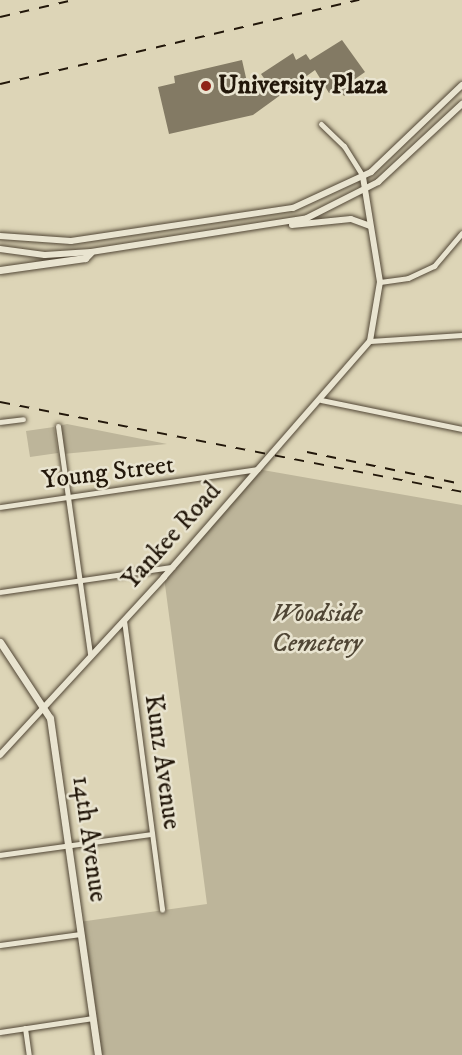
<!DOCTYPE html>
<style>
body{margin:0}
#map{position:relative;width:462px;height:1055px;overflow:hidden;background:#ddd5b7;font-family:"IM FELL DW Pica",serif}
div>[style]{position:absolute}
.green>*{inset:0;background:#bdb59a}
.building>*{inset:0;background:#837a64}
.roads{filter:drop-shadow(0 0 2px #514635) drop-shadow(0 0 2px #514635)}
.minor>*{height:5px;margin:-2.5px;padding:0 2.5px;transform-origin:2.5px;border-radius:2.5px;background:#e9e4d0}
.tertiary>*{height:6px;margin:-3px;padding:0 3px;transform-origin:3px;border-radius:3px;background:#e9e4d0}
.secondary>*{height:7px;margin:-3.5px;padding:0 3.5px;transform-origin:3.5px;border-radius:3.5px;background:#e9e4d0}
.rail>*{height:1.5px;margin-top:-0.75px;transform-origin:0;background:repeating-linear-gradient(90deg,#22170a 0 10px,transparent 0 20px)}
.dots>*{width:16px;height:16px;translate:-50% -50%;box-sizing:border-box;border:3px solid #e9e4d0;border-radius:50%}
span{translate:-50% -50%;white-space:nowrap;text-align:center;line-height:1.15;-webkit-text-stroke:5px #e9e4d0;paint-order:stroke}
.poi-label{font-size:26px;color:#22170a;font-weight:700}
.left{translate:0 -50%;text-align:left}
.street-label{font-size:26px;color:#22170a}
.park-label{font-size:26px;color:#504635;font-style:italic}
</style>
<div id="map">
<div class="green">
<i style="clip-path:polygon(67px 424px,167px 444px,63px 454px,58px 426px)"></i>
<i style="clip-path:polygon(54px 427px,58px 453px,30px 457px,26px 431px)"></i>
<i style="clip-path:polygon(257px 469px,462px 505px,462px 1055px,98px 1055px,79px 922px,207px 904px,164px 577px)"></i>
</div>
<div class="building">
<i style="clip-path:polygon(342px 40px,365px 72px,348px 84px,351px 90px,344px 96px,338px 88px,329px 93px,315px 70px,253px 115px,169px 134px,158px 87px,175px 83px,174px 76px,242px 60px,249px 91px,266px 81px,261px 74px,293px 53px,296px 60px,306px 54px,310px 60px)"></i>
</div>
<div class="roads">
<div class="minor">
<i style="left:321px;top:124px;width:32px;rotate:44deg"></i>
<i style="left:344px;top:146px;width:36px;rotate:58deg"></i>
<i style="left:380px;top:282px;width:28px;rotate:-8deg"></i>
<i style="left:408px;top:278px;width:29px;rotate:-25deg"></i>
<i style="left:434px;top:266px;width:43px;rotate:-49.7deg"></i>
<i style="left:370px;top:341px;width:92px;rotate:-3.7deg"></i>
<i style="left:321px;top:400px;width:144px;rotate:11.6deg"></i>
<i style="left:0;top:422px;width:23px;rotate:-7deg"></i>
<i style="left:58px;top:426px;width:231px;rotate:82deg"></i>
<i style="left:0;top:507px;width:260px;rotate:-8.4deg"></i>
<i style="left:0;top:592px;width:174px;rotate:-8.3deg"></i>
<i style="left:124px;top:620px;width:292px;rotate:82.5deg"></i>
<i style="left:0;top:855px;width:153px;rotate:-7.9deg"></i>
<i style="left:0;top:945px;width:81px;rotate:-7.8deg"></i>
<i style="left:25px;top:1028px;width:27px;rotate:82deg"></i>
<i style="left:0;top:1032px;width:94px;rotate:-8.6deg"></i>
</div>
<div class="tertiary">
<i style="left:292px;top:225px;width:59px;rotate:-5.8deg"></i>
<i style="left:351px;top:219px;width:20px;rotate:20deg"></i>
<i style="left:0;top:236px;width:71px;rotate:4deg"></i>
<i style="left:71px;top:241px;width:224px;rotate:-8.5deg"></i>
<i style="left:293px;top:208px;width:86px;rotate:-24.8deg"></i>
<i style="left:371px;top:172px;width:126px;rotate:-43.7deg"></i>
<i style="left:0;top:249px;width:45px;rotate:7.6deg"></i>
<i style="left:45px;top:255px;width:46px;rotate:-3.7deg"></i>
<i style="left:91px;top:252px;width:219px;rotate:-8.9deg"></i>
<i style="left:307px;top:218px;width:80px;rotate:-26.9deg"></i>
<i style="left:378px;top:182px;width:115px;rotate:-42.9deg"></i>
<i style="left:0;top:755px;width:242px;rotate:-47.3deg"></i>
<i style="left:164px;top:577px;width:313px;rotate:-48.9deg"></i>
<i style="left:370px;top:341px;width:60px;rotate:-80.4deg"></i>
<i style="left:380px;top:282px;width:106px;rotate:-99.2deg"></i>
</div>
<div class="secondary">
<i style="left:0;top:270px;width:86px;rotate:-8deg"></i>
<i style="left:85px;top:258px;width:8px;rotate:-45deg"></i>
<i style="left:0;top:642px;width:91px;rotate:56.7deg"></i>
<i style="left:50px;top:718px;width:340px;rotate:81.9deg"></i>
</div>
</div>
<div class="rail">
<i style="left:0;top:17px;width:75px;rotate:-13.1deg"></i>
<i style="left:0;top:84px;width:369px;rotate:-13.2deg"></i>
<i style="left:0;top:402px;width:471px;rotate:11deg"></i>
<i style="left:307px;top:452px;width:158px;rotate:11.7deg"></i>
</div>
<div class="dots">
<i style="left:206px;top:86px;background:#8f2418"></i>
</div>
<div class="poi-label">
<span class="left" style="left:218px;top:86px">University Plaza</span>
</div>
<div class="street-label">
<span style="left:108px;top:473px;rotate:-7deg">Young Street</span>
<span style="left:172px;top:536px;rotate:-48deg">Yankee Road</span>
<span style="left:162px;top:762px;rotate:82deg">Kunz Avenue</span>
<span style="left:89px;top:839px;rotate:82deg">14th Avenue</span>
</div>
<div class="park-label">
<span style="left:317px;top:629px">Woodside<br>Cemetery</span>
</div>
</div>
